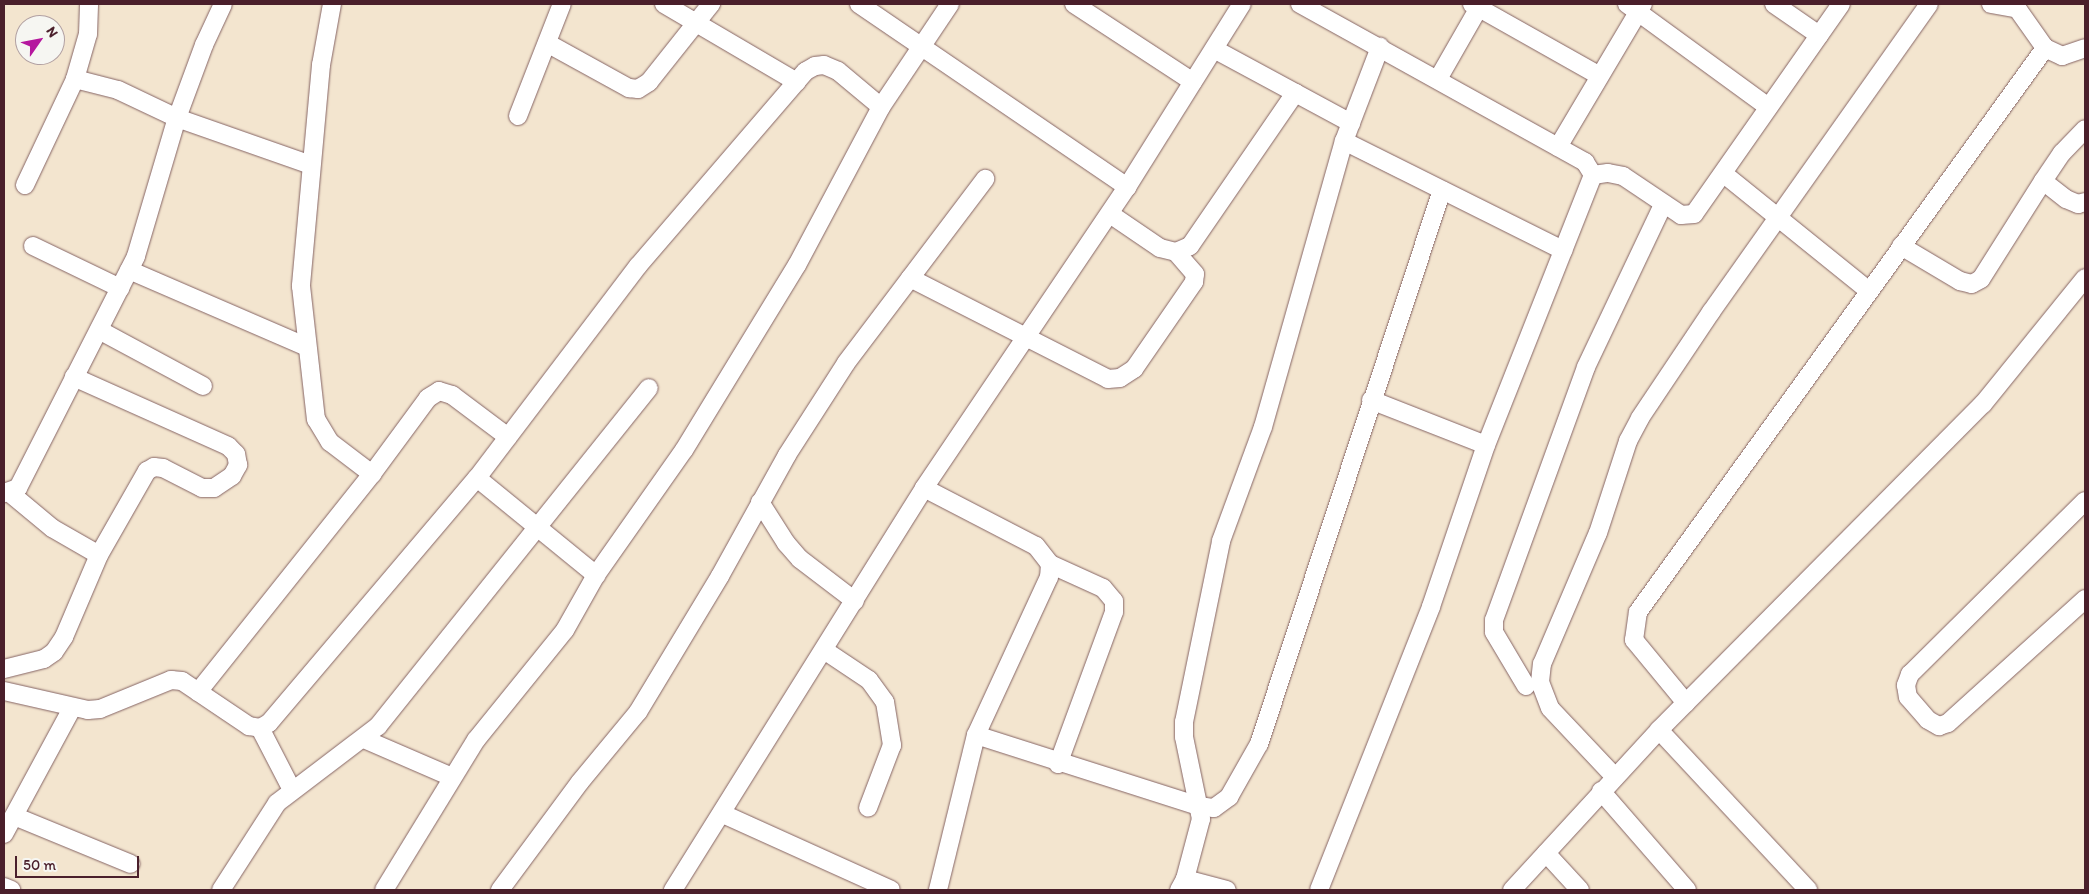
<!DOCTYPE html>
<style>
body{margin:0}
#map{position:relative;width:2089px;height:894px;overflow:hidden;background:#f3e5cf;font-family:Itim,sans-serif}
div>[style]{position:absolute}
.roads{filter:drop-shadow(0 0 1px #856464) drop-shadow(0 0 1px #856464)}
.minor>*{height:18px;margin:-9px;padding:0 9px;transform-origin:9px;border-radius:9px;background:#fff}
span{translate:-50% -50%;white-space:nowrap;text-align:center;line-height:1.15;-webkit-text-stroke:4px #f6f6f2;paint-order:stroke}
.frame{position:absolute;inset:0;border:5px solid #4a1f2b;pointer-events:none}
.north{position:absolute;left:15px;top:15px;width:50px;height:50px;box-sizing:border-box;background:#f6f6f2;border:1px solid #b1a0a2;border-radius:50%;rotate:57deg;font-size:14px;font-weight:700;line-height:20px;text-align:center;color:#4a1f2b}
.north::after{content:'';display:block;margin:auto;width:18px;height:22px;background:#b5179e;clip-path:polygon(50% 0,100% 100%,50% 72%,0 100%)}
.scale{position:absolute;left:15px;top:856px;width:124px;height:22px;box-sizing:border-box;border:2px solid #4a1f2b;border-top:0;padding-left:6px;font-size:15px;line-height:18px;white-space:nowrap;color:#4a1f2b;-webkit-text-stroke:4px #f6f6f2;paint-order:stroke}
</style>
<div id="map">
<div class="roads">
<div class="minor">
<i style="left:332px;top:4px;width:62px;rotate:100.2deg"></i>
<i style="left:321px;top:65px;width:222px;rotate:95.2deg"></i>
<i style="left:301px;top:286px;width:134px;rotate:83.6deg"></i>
<i style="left:316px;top:419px;width:27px;rotate:59deg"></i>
<i style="left:330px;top:442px;width:53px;rotate:37.3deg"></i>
<i style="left:664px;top:4px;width:154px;rotate:30.4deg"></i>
<i style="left:859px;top:4px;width:325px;rotate:34.3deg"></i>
<i style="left:1074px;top:4px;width:142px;rotate:33.2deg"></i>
<i style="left:1300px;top:4px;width:326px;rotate:29deg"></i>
<i style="left:1585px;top:162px;width:15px;rotate:58deg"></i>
<i style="left:1593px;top:175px;width:290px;rotate:111.6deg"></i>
<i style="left:1486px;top:445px;width:171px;rotate:108.8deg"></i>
<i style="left:1431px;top:607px;width:304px;rotate:111.6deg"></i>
<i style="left:1472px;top:4px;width:145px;rotate:29.4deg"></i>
<i style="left:1627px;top:4px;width:175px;rotate:36.1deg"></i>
<i style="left:1774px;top:4px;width:55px;rotate:34.6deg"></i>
<i style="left:1991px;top:4px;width:27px;rotate:10deg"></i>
<i style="left:2014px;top:4px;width:54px;rotate:54.8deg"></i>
<i style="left:2045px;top:48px;width:19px;rotate:25deg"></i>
<i style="left:2062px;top:56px;width:24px;rotate:-19deg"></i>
<i style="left:547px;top:43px;width:94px;rotate:28.8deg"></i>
<i style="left:629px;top:88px;width:9px;rotate:6deg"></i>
<i style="left:638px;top:89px;width:13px;rotate:-32deg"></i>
<i style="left:649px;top:82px;width:100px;rotate:-51.5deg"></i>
<i style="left:1214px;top:49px;width:156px;rotate:28.4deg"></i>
<i style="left:75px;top:79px;width:44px;rotate:14.3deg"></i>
<i style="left:118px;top:90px;width:65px;rotate:25.4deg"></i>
<i style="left:177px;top:118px;width:142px;rotate:19.3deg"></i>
<i style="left:1438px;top:79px;width:86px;rotate:-60.2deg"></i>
<i style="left:518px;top:116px;width:120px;rotate:-68.6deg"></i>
<i style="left:1344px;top:141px;width:245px;rotate:26.5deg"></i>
<i style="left:1558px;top:147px;width:166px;rotate:-59.3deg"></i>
<i style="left:1724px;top:174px;width:186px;rotate:38.9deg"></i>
<i style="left:1593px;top:175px;width:15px;rotate:-8deg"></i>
<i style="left:1608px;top:173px;width:15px;rotate:11deg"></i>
<i style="left:1623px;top:176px;width:70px;rotate:33.9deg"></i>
<i style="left:1681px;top:215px;width:13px;rotate:-4deg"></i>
<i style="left:1694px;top:214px;width:256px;rotate:-55deg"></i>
<i style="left:2043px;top:181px;width:29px;rotate:38deg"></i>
<i style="left:2066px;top:199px;width:13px;rotate:23deg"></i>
<i style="left:2078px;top:204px;width:7px;rotate:-16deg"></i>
<i style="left:25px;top:185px;width:117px;rotate:-64.7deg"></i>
<i style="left:75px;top:79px;width:47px;rotate:-73.9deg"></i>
<i style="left:88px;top:34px;width:30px;rotate:-88deg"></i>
<i style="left:1110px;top:214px;width:60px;rotate:34.2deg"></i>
<i style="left:1160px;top:248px;width:16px;rotate:14deg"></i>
<i style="left:1176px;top:252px;width:15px;rotate:-23deg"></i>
<i style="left:1190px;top:246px;width:186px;rotate:-55.5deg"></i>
<i style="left:33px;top:246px;width:97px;rotate:25.8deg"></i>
<i style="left:1901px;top:246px;width:69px;rotate:30.7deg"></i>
<i style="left:1960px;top:281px;width:12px;rotate:14deg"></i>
<i style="left:1972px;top:284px;width:10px;rotate:-29deg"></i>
<i style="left:1981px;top:279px;width:116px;rotate:-57.7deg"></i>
<i style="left:2043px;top:181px;width:34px;rotate:-56deg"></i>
<i style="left:2062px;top:153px;width:33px;rotate:-46deg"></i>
<i style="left:129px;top:270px;width:194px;rotate:23.4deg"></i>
<i style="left:910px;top:278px;width:222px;rotate:27deg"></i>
<i style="left:1108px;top:379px;width:12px;rotate:-5deg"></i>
<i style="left:1120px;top:378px;width:17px;rotate:-33deg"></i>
<i style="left:1134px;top:369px;width:106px;rotate:-55.4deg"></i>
<i style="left:1194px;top:282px;width:8px;rotate:-83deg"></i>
<i style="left:1195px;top:274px;width:29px;rotate:-131deg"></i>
<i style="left:99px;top:330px;width:118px;rotate:28.3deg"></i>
<i style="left:1371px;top:400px;width:123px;rotate:21.4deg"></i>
<i style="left:477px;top:478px;width:154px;rotate:39.2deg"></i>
<i style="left:924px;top:488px;width:126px;rotate:27.4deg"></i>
<i style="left:1036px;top:546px;width:23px;rotate:52deg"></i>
<i style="left:1050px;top:564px;width:13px;rotate:94deg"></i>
<i style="left:1049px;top:577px;width:174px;rotate:114.8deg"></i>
<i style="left:976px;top:735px;width:160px;rotate:103.8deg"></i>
<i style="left:4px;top:493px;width:15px;rotate:-20deg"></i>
<i style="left:18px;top:488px;width:260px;rotate:-63deg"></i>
<i style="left:136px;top:256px;width:144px;rotate:-73.5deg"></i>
<i style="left:177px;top:118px;width:78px;rotate:-69.7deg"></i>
<i style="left:204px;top:45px;width:45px;rotate:-65.1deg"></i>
<i style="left:10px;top:493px;width:55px;rotate:39.8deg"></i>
<i style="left:52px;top:528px;width:54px;rotate:29.9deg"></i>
<i style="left:2085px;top:501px;width:246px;rotate:135.3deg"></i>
<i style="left:1910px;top:674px;width:12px;rotate:110deg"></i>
<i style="left:1906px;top:685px;width:12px;rotate:81deg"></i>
<i style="left:1908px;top:697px;width:30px;rotate:49deg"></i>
<i style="left:1928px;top:720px;width:13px;rotate:29deg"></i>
<i style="left:1939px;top:726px;width:9px;rotate:-18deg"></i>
<i style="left:1948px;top:723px;width:185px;rotate:-42.1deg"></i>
<i style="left:760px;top:502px;width:49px;rotate:57.6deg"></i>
<i style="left:786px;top:543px;width:21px;rotate:49deg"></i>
<i style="left:800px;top:559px;width:69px;rotate:37.4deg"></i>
<i style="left:1050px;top:564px;width:58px;rotate:24.4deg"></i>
<i style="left:1103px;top:588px;width:17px;rotate:50deg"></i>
<i style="left:1114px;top:601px;width:11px;rotate:90deg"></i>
<i style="left:1114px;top:612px;width:162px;rotate:110.2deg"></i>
<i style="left:824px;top:650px;width:54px;rotate:33.7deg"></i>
<i style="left:869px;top:680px;width:27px;rotate:54deg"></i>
<i style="left:885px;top:702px;width:44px;rotate:80.8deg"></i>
<i style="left:892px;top:745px;width:67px;rotate:110.9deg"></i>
<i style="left:4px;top:669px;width:41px;rotate:-14deg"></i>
<i style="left:44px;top:659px;width:12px;rotate:-35deg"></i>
<i style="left:54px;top:652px;width:18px;rotate:-56deg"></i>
<i style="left:64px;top:637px;width:89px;rotate:-66.9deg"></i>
<i style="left:99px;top:555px;width:97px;rotate:-60.3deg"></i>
<i style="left:147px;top:471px;width:8px;rotate:-30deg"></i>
<i style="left:154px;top:467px;width:9px;rotate:6deg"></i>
<i style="left:163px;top:468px;width:44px;rotate:27.1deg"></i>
<i style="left:202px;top:488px;width:12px"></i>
<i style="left:214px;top:488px;width:22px;rotate:-34deg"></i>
<i style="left:232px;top:476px;width:13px;rotate:-61deg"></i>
<i style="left:238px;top:465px;width:11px;rotate:-100deg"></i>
<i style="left:236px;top:454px;width:11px;rotate:-135deg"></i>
<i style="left:228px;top:446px;width:169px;rotate:-155.9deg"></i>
<i style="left:1526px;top:686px;width:63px;rotate:-120.7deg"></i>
<i style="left:1494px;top:632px;width:12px;rotate:-90deg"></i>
<i style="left:1494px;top:620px;width:269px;rotate:-70deg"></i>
<i style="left:1586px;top:367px;width:179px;rotate:-64.6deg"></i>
<i style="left:4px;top:691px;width:86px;rotate:12.7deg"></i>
<i style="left:88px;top:710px;width:12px;rotate:-5deg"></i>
<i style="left:100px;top:709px;width:77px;rotate:-22.2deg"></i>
<i style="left:171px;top:680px;width:11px;rotate:5deg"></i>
<i style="left:182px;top:681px;width:81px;rotate:33.9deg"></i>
<i style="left:249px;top:726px;width:11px;rotate:10deg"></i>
<i style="left:260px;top:728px;width:10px;rotate:-29deg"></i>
<i style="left:269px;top:723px;width:321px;rotate:-49.7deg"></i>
<i style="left:477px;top:478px;width:266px;rotate:-52.8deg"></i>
<i style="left:638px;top:266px;width:257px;rotate:-49.3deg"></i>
<i style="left:806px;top:71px;width:10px;rotate:-29deg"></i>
<i style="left:815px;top:66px;width:9px;rotate:-6deg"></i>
<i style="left:824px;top:65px;width:15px;rotate:23deg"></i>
<i style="left:838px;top:71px;width:56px;rotate:39.9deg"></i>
<i style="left:198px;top:692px;width:279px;rotate:-51.4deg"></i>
<i style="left:372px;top:474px;width:94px;rotate:-53.6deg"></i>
<i style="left:428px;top:398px;width:13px;rotate:-32deg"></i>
<i style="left:439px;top:391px;width:14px;rotate:17deg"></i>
<i style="left:452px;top:395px;width:70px;rotate:36.9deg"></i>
<i style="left:1686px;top:703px;width:82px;rotate:-129.5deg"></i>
<i style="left:1634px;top:640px;width:28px;rotate:-82deg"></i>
<i style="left:1638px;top:612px;width:696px;rotate:-54.18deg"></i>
<i style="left:260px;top:728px;width:70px;rotate:62.7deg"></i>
<i style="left:1659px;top:730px;width:219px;rotate:47deg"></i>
<i style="left:976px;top:735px;width:234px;rotate:17.7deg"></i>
<i style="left:1199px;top:806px;width:15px;rotate:8deg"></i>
<i style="left:1214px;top:808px;width:19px;rotate:-36deg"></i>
<i style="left:1229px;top:797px;width:61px;rotate:-60.5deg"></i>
<i style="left:1259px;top:744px;width:583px;rotate:-71.72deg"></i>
<i style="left:364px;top:739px;width:96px;rotate:23.4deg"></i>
<i style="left:1614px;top:776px;width:93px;rotate:-133.3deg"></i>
<i style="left:1550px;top:708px;width:28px;rotate:-111deg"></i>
<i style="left:1540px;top:682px;width:18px;rotate:-84deg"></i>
<i style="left:1542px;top:664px;width:142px;rotate:-66.9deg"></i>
<i style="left:1598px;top:533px;width:97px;rotate:-71.9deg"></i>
<i style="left:1628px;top:441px;width:26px;rotate:-62deg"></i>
<i style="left:1640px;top:418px;width:128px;rotate:-56.2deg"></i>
<i style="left:1711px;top:312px;width:377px;rotate:-54.7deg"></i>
<i style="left:1601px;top:791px;width:131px;rotate:49deg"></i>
<i style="left:723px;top:814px;width:184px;rotate:24.3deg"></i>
<i style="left:14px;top:816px;width:126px;rotate:22.3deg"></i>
<i style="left:4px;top:834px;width:143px;rotate:-61.6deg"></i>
<i style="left:1546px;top:853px;width:50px;rotate:47.4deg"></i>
<i style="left:1185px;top:879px;width:62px;rotate:-75.1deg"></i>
<i style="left:1201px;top:819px;width:84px;rotate:-101.7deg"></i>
<i style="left:1184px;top:737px;width:15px;rotate:-90deg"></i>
<i style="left:1184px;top:722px;width:185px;rotate:-78.4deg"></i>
<i style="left:1221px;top:541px;width:121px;rotate:-69.8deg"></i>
<i style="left:1263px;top:427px;width:297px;rotate:-74.2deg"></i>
<i style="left:1344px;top:141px;width:101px;rotate:-69deg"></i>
<i style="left:4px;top:887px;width:8px;rotate:23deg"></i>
<i style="left:221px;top:890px;width:103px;rotate:-57.2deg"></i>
<i style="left:277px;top:803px;width:127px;rotate:-37.3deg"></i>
<i style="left:378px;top:726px;width:433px;rotate:-51.3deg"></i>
<i style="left:384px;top:890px;width:176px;rotate:-58.5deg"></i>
<i style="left:476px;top:740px;width:141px;rotate:-51deg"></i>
<i style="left:565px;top:630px;width:63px;rotate:-60.6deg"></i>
<i style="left:596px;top:575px;width:153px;rotate:-54.9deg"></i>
<i style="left:684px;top:450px;width:217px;rotate:-58.6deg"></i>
<i style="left:797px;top:265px;width:179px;rotate:-62deg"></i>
<i style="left:881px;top:107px;width:124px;rotate:-56.2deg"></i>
<i style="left:500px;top:890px;width:134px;rotate:-53.5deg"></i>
<i style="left:580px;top:782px;width:91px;rotate:-50.4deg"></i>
<i style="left:638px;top:712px;width:159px;rotate:-58.9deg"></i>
<i style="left:720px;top:576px;width:138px;rotate:-61deg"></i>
<i style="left:787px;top:455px;width:109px;rotate:-57.3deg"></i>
<i style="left:846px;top:363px;width:231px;rotate:-52.9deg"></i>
<i style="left:673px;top:890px;width:474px;rotate:-58deg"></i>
<i style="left:924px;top:488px;width:363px;rotate:-56deg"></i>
<i style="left:1127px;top:187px;width:216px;rotate:-57.9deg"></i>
<i style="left:1179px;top:890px;width:13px;rotate:-61deg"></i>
<i style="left:1185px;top:879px;width:43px;rotate:14.7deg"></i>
<i style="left:1512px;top:890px;width:217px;rotate:-47.4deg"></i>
<i style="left:1659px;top:730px;width:460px;rotate:-45.2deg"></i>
<i style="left:1983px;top:404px;width:162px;rotate:-51deg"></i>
</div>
</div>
<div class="frame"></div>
<div class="north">N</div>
<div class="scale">50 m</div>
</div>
